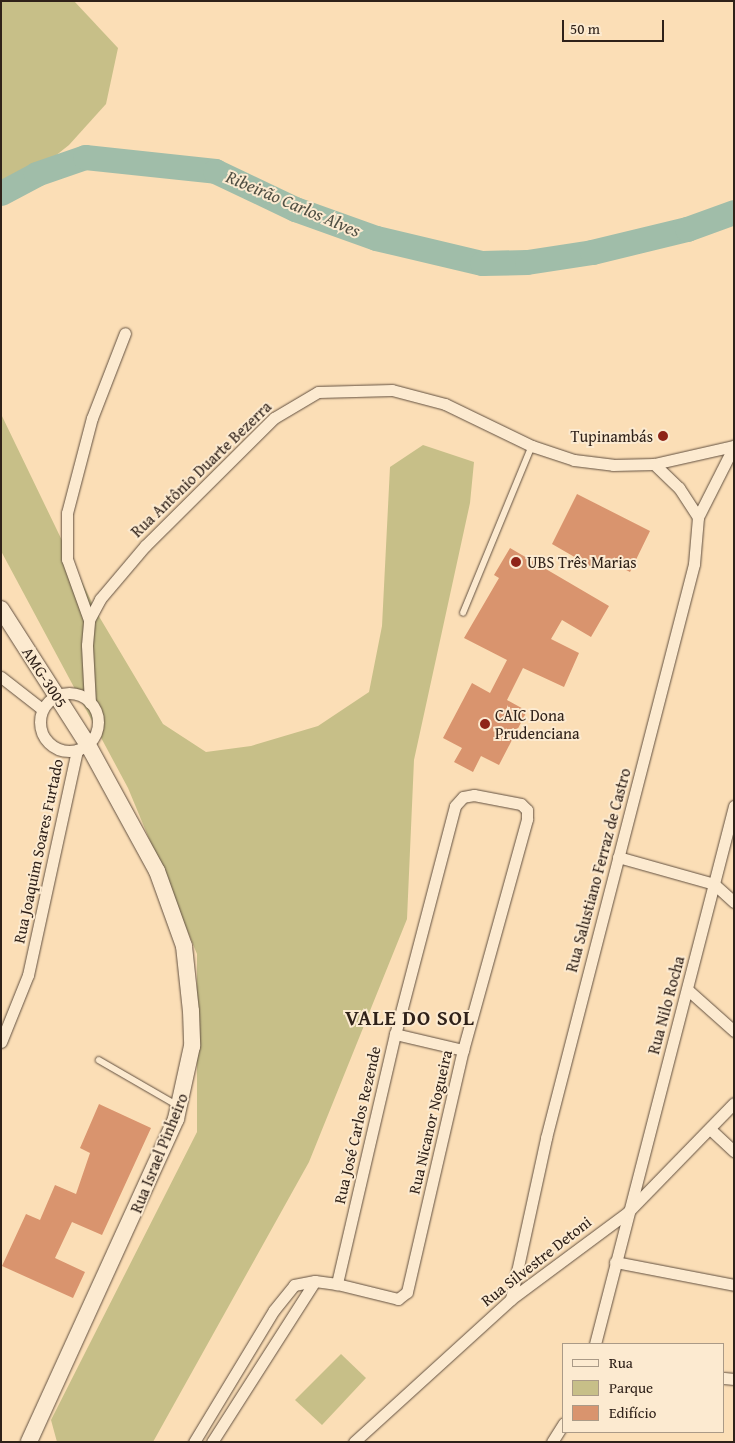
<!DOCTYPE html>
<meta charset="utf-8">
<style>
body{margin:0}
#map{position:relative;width:735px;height:1443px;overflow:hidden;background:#fbdeb6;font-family:"Gentium Book Plus",serif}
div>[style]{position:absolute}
.green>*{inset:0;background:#c7bf88}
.river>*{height:25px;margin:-12.5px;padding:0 12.5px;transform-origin:12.5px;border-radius:12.5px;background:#a0bda9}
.building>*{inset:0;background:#d9946e}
.roads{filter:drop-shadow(0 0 1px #625040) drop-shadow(0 0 1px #625040)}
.lane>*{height:5.5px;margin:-2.75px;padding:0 2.75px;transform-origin:2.75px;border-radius:2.75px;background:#fcead0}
.street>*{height:11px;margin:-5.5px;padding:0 5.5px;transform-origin:5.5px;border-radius:5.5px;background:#fcead0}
.street>.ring{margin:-5.5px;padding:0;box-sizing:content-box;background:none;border:11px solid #fcead0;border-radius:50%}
.secondary>*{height:16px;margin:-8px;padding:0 8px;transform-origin:8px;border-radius:8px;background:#fcead0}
.dots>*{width:14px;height:14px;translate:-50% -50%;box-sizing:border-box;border:2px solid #fcead0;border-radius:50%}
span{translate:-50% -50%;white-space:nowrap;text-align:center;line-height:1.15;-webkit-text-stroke:4px #fcead0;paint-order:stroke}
.poi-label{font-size:16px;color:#2f2119}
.right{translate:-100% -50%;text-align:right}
.left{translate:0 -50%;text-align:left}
.street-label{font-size:16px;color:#2f2119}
.water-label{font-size:18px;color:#515044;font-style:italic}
.district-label{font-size:21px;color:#2f2119;font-weight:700;letter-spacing:1px}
.frame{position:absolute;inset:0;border:2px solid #2f2119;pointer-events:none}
.legend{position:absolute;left:562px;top:1343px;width:162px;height:90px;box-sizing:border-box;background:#fcead0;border:1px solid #aa9a87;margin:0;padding:6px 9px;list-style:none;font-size:15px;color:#2f2119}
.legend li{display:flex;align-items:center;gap:10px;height:25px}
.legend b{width:25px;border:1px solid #aa9a87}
.scale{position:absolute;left:562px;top:20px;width:102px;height:22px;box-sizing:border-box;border:2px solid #2f2119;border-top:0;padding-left:6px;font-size:15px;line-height:18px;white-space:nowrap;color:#2f2119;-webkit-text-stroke:4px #fcead0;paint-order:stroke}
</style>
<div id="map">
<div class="green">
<i style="clip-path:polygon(1px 1px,74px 1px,118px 48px,106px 104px,69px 145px,1px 199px)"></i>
<i style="clip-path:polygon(1px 414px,97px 613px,163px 724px,206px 752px,251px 746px,318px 726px,369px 692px,382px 626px,390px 467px,423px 445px,474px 462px,470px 503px,414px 760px,407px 919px,309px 1162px,153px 1442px,57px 1442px,51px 1420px,197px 1132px,197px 954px,128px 788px,1px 551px)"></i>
<i style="clip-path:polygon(341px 1354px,366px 1378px,322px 1425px,295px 1400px)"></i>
</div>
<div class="river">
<i style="left:1px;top:193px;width:40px;rotate:-28deg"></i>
<i style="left:36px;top:174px;width:52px;rotate:-19.1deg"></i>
<i style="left:85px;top:157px;width:131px;rotate:6.1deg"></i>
<i style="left:215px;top:171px;width:89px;rotate:25.4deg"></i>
<i style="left:295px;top:209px;width:86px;rotate:19.7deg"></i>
<i style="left:376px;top:238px;width:109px;rotate:13.3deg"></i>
<i style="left:482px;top:263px;width:45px;rotate:-1.3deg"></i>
<i style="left:527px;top:262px;width:66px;rotate:-8.7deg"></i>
<i style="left:592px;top:252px;width:98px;rotate:-13.6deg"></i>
<i style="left:687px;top:229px;width:50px;rotate:-19.9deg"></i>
</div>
<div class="building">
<i style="clip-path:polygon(577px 494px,650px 531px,630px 572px,603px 558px,597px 570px,552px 544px)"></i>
<i style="clip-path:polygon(510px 548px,609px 606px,591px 637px,562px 620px,551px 639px,579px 653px,564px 687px,523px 668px,507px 700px,527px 711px,499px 765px,481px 756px,473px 772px,454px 762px,462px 748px,443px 738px,472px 683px,490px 693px,507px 660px,464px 638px,499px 578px,494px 575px)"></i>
<i style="clip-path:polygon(99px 1104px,151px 1128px,102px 1235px,72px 1222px,55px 1258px,85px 1272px,73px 1298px,2px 1266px,26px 1214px,40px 1220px,55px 1185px,76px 1194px,90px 1153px,80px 1148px)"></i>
</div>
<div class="roads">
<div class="lane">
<i style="left:463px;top:613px;width:181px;rotate:-67.6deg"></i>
<i style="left:99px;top:1060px;width:90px;rotate:30deg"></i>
</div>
<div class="street">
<i style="left:698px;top:517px;width:80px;rotate:-63.1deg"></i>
<i style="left:89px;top:620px;width:65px;rotate:-109.8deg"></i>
<i style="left:67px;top:559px;width:46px;rotate:-90deg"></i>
<i style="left:67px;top:513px;width:98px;rotate:-75.3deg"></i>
<i style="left:92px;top:418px;width:91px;rotate:-68.8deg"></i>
<i style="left:1px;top:677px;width:52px;rotate:38deg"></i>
<i class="ring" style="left:40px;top:693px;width:47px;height:47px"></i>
<i style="left:90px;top:703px;width:58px;rotate:-93deg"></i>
<i style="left:87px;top:645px;width:25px;rotate:-85deg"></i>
<i style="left:89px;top:620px;width:24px;rotate:-62deg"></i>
<i style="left:100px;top:599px;width:70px;rotate:-49.7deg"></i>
<i style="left:145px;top:546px;width:182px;rotate:-44.8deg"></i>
<i style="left:274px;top:418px;width:51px;rotate:-30.6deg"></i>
<i style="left:318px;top:392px;width:74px;rotate:-1.5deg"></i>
<i style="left:392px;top:390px;width:55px;rotate:14.8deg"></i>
<i style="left:445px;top:404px;width:97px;rotate:25.8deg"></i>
<i style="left:532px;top:446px;width:44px;rotate:18.4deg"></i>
<i style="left:574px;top:460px;width:39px;rotate:7deg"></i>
<i style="left:613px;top:465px;width:41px;rotate:-1.4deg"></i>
<i style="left:654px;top:464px;width:82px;rotate:-12.7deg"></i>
<i style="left:618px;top:857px;width:100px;rotate:15.7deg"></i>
<i style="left:714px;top:884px;width:27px;rotate:42deg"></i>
<i style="left:688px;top:990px;width:62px;rotate:41.7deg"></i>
<i style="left:395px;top:1034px;width:70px;rotate:13.2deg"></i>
<i style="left:1px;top:1042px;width:72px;rotate:-68.1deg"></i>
<i style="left:28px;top:975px;width:230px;rotate:-77.7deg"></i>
<i style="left:710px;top:1129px;width:33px;rotate:43deg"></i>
<i style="left:615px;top:1262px;width:121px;rotate:10.9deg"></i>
<i style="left:511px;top:1299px;width:165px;rotate:-77.7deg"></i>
<i style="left:546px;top:1138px;width:593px;rotate:-75.54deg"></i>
<i style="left:694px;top:564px;width:47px;rotate:-85.1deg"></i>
<i style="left:698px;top:517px;width:35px;rotate:-123deg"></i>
<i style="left:679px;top:488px;width:35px;rotate:-136deg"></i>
<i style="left:595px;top:1344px;width:556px;rotate:-75.51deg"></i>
<i style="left:724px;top:1378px;width:10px;rotate:6deg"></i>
<i style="left:194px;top:1442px;width:154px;rotate:-58.8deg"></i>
<i style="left:274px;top:1310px;width:32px;rotate:-51deg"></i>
<i style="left:294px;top:1285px;width:21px;rotate:-11deg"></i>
<i style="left:315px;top:1281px;width:22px;rotate:8deg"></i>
<i style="left:337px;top:1284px;width:63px;rotate:13.8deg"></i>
<i style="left:398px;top:1299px;width:11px;rotate:-38deg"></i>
<i style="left:407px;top:1292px;width:248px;rotate:-77deg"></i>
<i style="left:463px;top:1050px;width:240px;rotate:-74.5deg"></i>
<i style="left:527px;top:819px;width:9px;rotate:-90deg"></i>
<i style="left:527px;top:810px;width:8px;rotate:-135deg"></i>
<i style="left:521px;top:804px;width:48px;rotate:-169.2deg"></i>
<i style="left:474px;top:795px;width:11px;rotate:170deg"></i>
<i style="left:463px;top:797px;width:12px;rotate:132deg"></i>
<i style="left:455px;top:806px;width:236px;rotate:104.7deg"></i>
<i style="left:395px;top:1034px;width:257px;rotate:103.1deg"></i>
<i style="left:212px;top:1442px;width:191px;rotate:-57.4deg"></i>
<i style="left:354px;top:1442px;width:212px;rotate:-42.3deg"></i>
<i style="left:511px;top:1299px;width:146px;rotate:-36.6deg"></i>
<i style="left:628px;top:1212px;width:152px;rotate:-45.8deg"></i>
<i style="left:552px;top:1442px;width:22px;rotate:-58deg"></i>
</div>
<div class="secondary">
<i style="left:1px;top:609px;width:161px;rotate:57.4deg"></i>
<i style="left:88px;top:745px;width:144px;rotate:61.3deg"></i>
<i style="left:157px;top:871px;width:80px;rotate:70.2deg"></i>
<i style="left:184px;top:946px;width:65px;rotate:83.9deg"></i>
<i style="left:191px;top:1011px;width:35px;rotate:88deg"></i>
<i style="left:192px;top:1046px;width:75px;rotate:102.4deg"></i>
<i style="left:176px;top:1119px;width:355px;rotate:114.5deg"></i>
</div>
</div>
<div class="dots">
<i style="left:663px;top:436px;background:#8f2418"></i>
<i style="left:516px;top:562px;background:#8f2418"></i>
<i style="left:485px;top:724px;background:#8f2418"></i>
</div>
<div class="poi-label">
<span class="right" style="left:653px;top:436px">Tupinambás</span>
<span class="left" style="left:527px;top:562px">UBS Três Marias</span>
<span class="left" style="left:495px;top:724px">CAIC Dona<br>Prudenciana</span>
</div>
<div class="street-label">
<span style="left:201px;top:469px;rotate:-44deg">Rua Antônio Duarte Bezerra</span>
<span style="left:45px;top:677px;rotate:57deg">AMG-3005</span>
<span style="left:38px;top:851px;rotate:-78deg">Rua Joaquim Soares Furtado</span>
<span style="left:598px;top:870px;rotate:-75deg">Rua Salustiano Ferraz de Castro</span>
<span style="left:666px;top:1005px;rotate:-75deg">Rua Nilo Rocha</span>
<span style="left:430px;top:1122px;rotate:-77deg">Rua Nicanor Nogueira</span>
<span style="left:357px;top:1125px;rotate:-77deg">Rua José Carlos Rezende</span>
<span style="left:159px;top:1153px;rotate:-68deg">Rua Israel Pinheiro</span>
<span style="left:536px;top:1261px;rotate:-38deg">Rua Silvestre Detoni</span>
</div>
<div class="water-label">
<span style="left:293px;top:204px;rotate:23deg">Ribeirão Carlos Alves</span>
</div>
<div class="district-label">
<span style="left:410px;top:1018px">VALE DO SOL</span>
</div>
<div class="frame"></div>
<ul class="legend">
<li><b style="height:6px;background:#fcead0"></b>Rua</li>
<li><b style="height:14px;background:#c7bf88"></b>Parque</li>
<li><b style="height:14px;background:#d9946e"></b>Edifício</li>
</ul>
<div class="scale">50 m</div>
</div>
